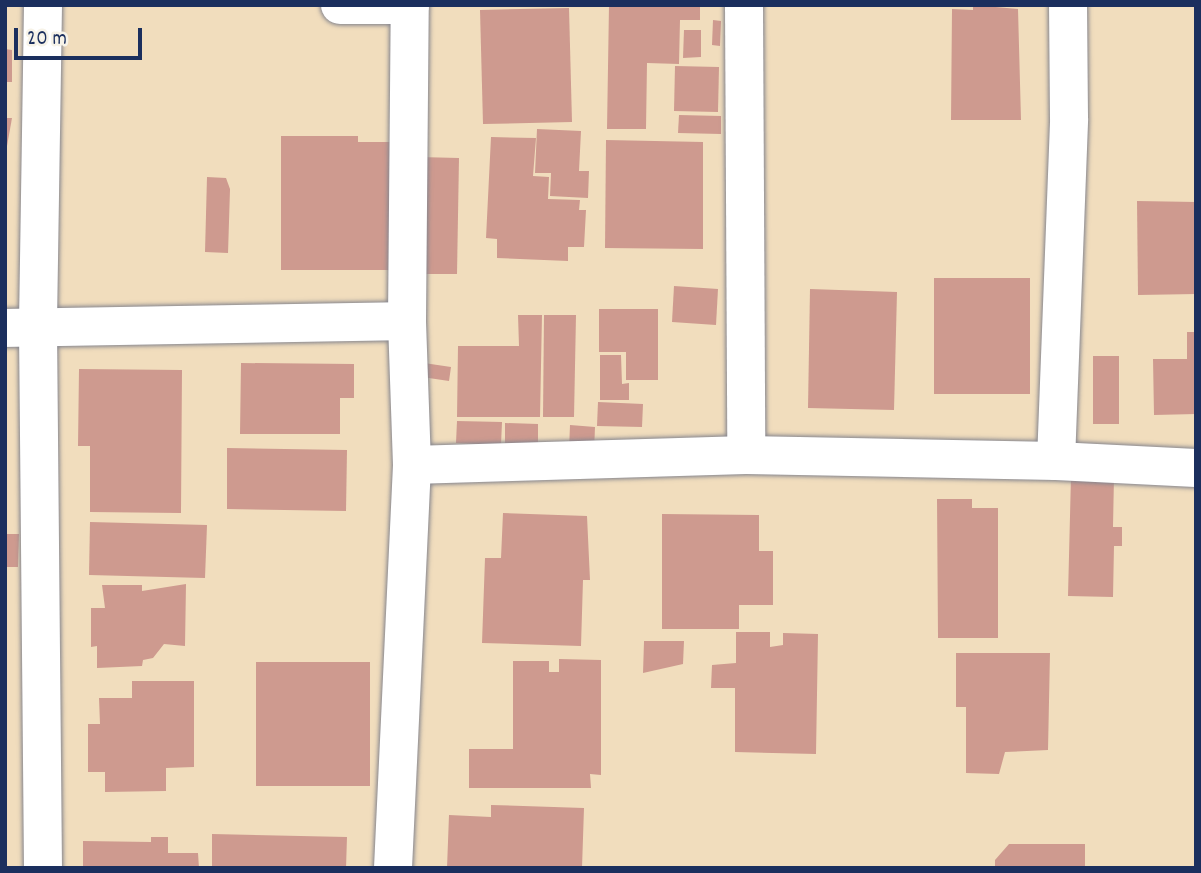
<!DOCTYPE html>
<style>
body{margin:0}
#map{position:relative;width:1201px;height:873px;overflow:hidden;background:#f1ddbd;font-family:Dekko,sans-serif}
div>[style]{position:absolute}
.building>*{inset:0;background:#ce9a8f}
.roads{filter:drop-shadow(0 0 2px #86868e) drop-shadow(0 0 2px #86868e)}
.minor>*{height:38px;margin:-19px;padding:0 19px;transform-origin:19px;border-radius:19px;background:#fff}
span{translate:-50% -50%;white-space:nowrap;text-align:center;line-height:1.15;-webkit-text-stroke:6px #f7f3e8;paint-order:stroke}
.frame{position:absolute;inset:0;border:7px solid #1b2f5e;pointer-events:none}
.scale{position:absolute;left:14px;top:28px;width:128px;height:32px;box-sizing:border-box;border:4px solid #1b2f5e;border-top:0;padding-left:9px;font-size:21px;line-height:24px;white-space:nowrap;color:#1b2f5e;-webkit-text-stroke:5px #f7f3e8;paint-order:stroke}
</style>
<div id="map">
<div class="building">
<i style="clip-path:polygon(609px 5px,700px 5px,700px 20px,680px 20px,679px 64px,647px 63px,646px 129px,607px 129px)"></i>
<i style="clip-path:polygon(973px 5px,1018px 9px,1021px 120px,951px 120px,952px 9px,973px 10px)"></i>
<i style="clip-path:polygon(569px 8px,572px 122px,483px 124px,480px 10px)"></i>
<i style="clip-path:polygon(713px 20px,721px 21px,720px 46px,712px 45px)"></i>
<i style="clip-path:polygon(684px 30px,701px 30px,701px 57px,683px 58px)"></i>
<i style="clip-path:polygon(5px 49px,12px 50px,12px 82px,5px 82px)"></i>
<i style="clip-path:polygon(675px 66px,719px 67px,718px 112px,674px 111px)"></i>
<i style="clip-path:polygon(679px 115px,721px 116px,721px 134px,678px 133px)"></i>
<i style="clip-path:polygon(5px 118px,12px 118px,7px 146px,5px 146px)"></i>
<i style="clip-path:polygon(537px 129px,581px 131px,579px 171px,589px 171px,588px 198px,550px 196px,551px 173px,535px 173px)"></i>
<i style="clip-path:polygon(281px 136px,358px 136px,358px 142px,398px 142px,398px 270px,281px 270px)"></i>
<i style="clip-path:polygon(491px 137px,536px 138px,533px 176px,549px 177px,548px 199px,580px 200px,579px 210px,586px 210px,584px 247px,568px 247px,568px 261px,497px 258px,497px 239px,486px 238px)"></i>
<i style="clip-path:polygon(606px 140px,703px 142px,703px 249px,605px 248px)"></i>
<i style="clip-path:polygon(419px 157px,459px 158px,457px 274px,417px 274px)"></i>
<i style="clip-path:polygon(207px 177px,226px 178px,230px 189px,228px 253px,205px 252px)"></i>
<i style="clip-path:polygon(1137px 201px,1196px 202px,1196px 294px,1138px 295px)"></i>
<i style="clip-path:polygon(934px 278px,1030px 278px,1030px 394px,934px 394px)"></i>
<i style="clip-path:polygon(674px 286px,718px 289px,716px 325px,672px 322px)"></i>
<i style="clip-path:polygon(810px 289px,897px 292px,894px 410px,808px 408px)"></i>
<i style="clip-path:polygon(599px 309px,658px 309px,658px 380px,626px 380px,626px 352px,599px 352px)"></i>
<i style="clip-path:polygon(518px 315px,542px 315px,540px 417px,457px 417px,458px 346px,519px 346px)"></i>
<i style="clip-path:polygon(544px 315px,576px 315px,574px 417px,543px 417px)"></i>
<i style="clip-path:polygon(1187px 332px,1196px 332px,1196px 414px,1154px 415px,1153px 359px,1187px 359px)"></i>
<i style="clip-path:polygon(600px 355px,621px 355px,622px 384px,629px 383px,629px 400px,600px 400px)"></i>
<i style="clip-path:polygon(1093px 356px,1119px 356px,1119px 424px,1093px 424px)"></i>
<i style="clip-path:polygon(241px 363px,354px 364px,354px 398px,340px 398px,340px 434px,240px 434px)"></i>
<i style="clip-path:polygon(424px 363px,451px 367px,449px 381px,422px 377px)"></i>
<i style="clip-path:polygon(79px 369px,182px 370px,181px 513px,90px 512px,90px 446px,78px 446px)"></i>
<i style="clip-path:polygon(598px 402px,643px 404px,642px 427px,597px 426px)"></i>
<i style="clip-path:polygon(457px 421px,502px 422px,501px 445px,456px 443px)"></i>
<i style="clip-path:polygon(505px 423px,538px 424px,538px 448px,505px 447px)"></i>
<i style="clip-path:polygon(570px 425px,595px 427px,594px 452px,569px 451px)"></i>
<i style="clip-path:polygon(227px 448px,347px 450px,346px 511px,227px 509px)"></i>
<i style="clip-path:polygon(1071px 476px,1114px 477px,1113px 527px,1122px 527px,1122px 546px,1114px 546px,1113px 597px,1068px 596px)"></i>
<i style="clip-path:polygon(937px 499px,972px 499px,972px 508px,998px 508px,998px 638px,938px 638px)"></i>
<i style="clip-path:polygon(503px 513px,587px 516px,590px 580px,583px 580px,581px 646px,482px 643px,485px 558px,501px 558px)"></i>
<i style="clip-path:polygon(662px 514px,759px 515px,759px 551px,773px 551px,773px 605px,739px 605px,739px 629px,662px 629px)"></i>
<i style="clip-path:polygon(90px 522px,207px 525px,205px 578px,89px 575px)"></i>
<i style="clip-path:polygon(5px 534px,19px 534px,18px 567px,5px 567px)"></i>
<i style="clip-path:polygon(186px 584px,185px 646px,164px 644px,153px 658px,143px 660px,142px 666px,97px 668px,97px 646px,91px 647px,91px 608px,105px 608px,102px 585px,142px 585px,142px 591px)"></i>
<i style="clip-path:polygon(736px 632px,770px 632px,770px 647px,783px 645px,783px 633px,818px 634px,816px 754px,735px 752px,735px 688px,711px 688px,712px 665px,736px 663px)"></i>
<i style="clip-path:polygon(644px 641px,684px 641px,683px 664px,643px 673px)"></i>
<i style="clip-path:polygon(956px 653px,1050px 653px,1048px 750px,1005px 752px,999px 774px,966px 773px,966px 707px,956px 707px)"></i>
<i style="clip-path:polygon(559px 659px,601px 660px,601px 775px,590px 774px,591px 788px,469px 788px,469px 749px,513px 749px,513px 661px,549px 661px,549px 672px,559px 672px)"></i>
<i style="clip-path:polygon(256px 662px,370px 662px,370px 786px,256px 786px)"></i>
<i style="clip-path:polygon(132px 681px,194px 681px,194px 767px,166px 768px,166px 791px,105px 792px,105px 772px,88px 772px,88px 724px,100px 724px,99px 698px,132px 698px)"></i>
<i style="clip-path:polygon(491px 805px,584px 808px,582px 868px,447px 868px,449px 815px,491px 817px)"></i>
<i style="clip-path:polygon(212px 834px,347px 837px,346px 868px,212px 868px)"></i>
<i style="clip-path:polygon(151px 837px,168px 837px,168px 853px,198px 853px,199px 868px,83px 868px,83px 841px,151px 842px)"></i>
<i style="clip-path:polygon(1009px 844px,1085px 844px,1085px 868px,995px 868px,995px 860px)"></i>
</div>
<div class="roads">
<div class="minor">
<i style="left:43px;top:5px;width:323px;rotate:90.9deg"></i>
<i style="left:38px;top:328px;width:540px;rotate:89.47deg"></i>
<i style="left:340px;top:5px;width:70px"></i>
<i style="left:744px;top:5px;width:450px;rotate:89.7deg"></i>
<i style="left:5px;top:328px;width:402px;rotate:-1deg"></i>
<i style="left:1056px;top:461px;width:343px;rotate:-87.8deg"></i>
<i style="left:1069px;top:118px;width:113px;rotate:-90.5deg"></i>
<i style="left:412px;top:465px;width:334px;rotate:-1.7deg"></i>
<i style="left:746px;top:455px;width:310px;rotate:1.1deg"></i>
<i style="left:1056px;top:461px;width:140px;rotate:2.9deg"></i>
<i style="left:393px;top:868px;width:403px;rotate:-87.3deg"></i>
<i style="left:412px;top:465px;width:144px;rotate:-92deg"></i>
<i style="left:407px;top:321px;width:316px;rotate:-89.5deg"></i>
</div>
</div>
<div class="frame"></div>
<div class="scale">20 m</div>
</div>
